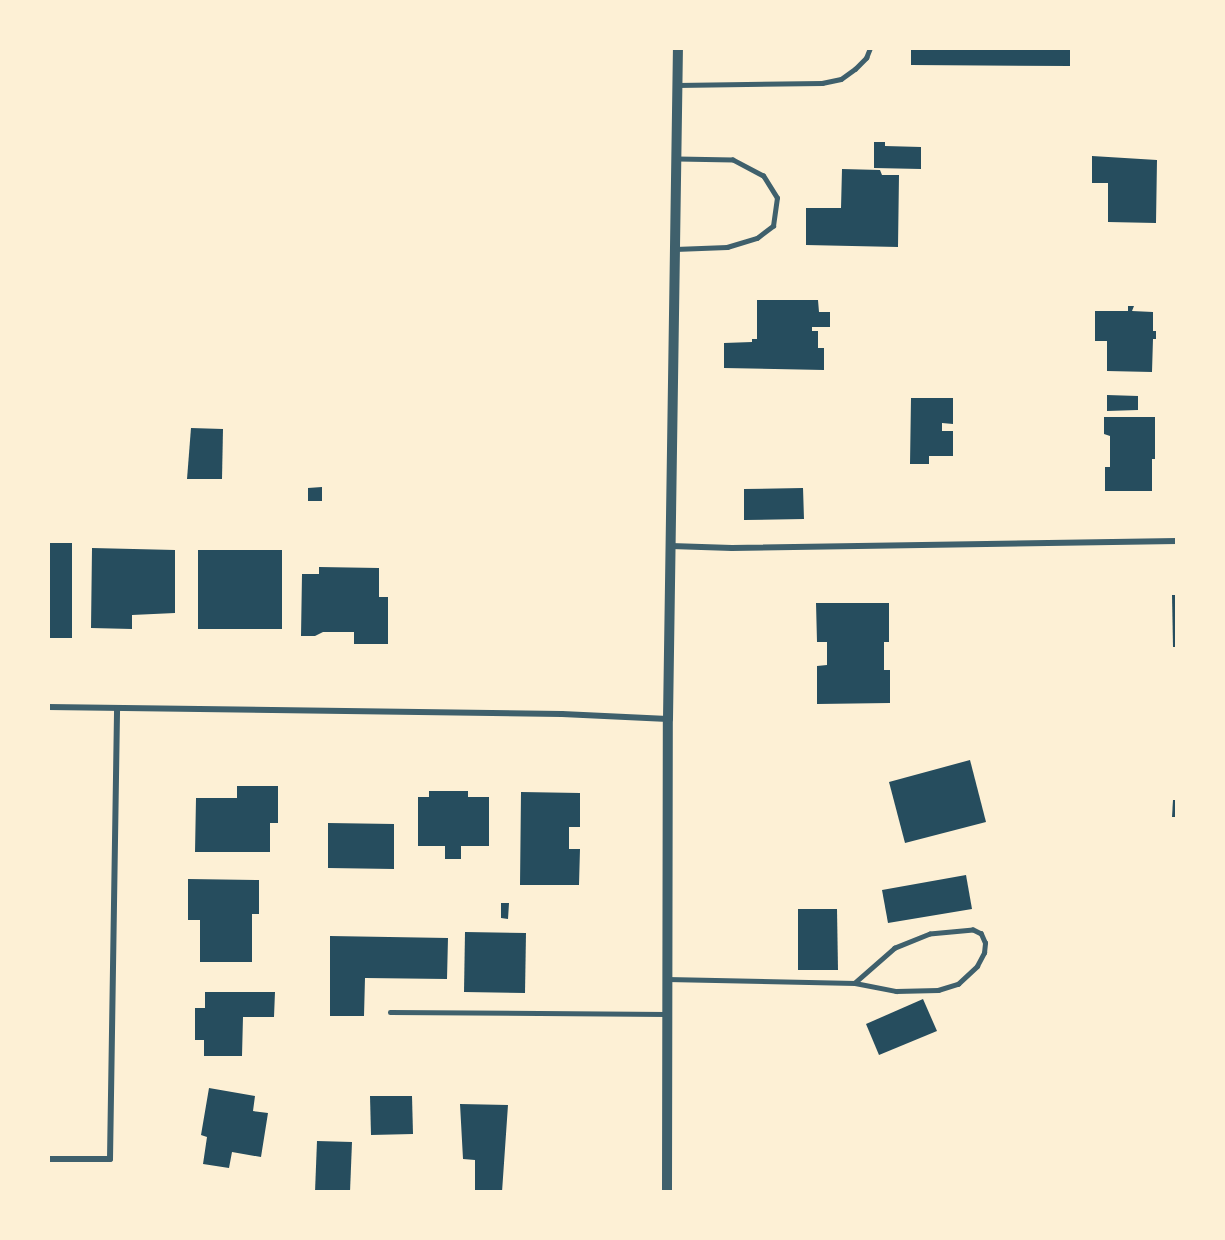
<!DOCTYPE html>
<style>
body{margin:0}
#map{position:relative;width:1225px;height:1240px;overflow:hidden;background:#fdf0d5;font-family:Roboto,sans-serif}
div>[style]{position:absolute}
.building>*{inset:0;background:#264d5e}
.service>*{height:4.5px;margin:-2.25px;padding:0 2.25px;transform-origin:2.25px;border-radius:2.25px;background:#3f606c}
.minor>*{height:6px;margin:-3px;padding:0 3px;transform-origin:3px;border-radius:3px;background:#3f606c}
.tertiary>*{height:10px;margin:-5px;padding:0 5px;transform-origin:5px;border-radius:5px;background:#3f606c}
span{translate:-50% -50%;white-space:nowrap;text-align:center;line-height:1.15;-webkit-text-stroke:6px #fdf0d5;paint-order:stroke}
.frame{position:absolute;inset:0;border:50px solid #fdf0d5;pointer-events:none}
</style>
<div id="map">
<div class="building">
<i style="clip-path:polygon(911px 48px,1070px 48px,1070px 66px,911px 65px)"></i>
<i style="clip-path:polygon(874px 142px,885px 142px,885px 146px,921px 147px,921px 169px,874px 168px)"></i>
<i style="clip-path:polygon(1092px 156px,1157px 160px,1156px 223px,1108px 222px,1108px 183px,1092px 183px)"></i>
<i style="clip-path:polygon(842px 169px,880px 170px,882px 175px,899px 175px,898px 247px,806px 245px,806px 208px,841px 208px)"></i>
<i style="clip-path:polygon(757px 300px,818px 300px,819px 312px,830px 312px,830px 327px,812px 327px,812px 331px,818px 331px,818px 348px,824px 348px,824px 370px,724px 368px,724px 343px,752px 342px,752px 339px,757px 339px)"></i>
<i style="clip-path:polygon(1128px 306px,1134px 306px,1132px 311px,1153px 312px,1153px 331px,1156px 331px,1156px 339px,1153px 339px,1152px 372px,1107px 371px,1107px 341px,1095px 341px,1095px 311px,1128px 311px)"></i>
<i style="clip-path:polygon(1107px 395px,1138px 396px,1138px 410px,1107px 411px)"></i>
<i style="clip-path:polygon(911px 398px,953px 398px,953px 424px,942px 423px,942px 431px,953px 431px,953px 456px,929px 456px,929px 464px,910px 464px)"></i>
<i style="clip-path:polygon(1104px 417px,1155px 417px,1155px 459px,1152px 459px,1152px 491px,1105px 491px,1105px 467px,1110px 467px,1110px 436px,1104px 434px)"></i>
<i style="clip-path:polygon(191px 428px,223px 429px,222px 479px,187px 479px)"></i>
<i style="clip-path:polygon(322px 487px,322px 501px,308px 501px,308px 488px)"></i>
<i style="clip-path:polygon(803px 488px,804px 519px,744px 520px,744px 489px)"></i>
<i style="clip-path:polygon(48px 543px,72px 543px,72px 638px,48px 638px)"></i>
<i style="clip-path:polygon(92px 548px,175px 550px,175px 613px,132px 615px,132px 629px,91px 628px)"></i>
<i style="clip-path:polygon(198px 550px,282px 550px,282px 629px,198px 629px)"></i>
<i style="clip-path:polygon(319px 567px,379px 568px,379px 597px,388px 597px,388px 644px,354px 644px,354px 632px,323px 632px,315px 636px,301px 636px,302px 574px,319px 574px)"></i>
<i style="clip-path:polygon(1172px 595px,1177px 595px,1177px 647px,1173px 647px)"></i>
<i style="clip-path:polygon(816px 603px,889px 603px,889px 642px,884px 642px,884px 670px,890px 670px,890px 703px,817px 704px,817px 666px,827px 665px,827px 642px,817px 642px)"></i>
<i style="clip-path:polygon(970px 760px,986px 822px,905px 843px,889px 782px)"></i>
<i style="clip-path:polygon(237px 786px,278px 786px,278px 823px,270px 823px,270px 852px,195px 852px,196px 798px,237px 798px)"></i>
<i style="clip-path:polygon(429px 791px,468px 791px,468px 797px,489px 797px,489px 846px,461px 846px,461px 859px,445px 859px,445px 846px,418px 846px,418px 797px,429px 797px)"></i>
<i style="clip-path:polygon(521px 792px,580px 793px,580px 827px,569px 827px,569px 849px,580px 849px,579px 885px,520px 885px)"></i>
<i style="clip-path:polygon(1173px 800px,1177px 800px,1177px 817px,1172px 817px)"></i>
<i style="clip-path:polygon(328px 823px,394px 824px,394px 869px,328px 868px)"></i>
<i style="clip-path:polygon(966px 875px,972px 909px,888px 923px,882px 890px)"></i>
<i style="clip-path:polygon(188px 879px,259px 880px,259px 914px,252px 914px,252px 962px,200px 962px,200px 920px,188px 920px)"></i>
<i style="clip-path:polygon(501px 903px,509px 903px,508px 919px,501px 918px)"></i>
<i style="clip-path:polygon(798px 909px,837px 909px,838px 970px,798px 970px)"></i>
<i style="clip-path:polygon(465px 932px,526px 933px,525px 993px,464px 992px)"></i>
<i style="clip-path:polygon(330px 936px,448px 938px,447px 979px,365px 978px,364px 1016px,330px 1016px)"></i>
<i style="clip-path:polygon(205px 992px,275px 992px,274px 1017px,243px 1017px,242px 1056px,204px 1056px,204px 1040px,195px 1040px,195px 1008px,205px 1008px)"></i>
<i style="clip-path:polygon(923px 999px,937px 1031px,879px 1055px,866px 1024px)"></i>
<i style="clip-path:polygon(209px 1088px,255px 1096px,253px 1111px,268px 1113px,261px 1157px,232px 1152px,229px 1168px,203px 1164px,207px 1137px,201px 1135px)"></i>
<i style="clip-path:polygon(370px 1096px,412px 1096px,413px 1134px,371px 1135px)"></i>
<i style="clip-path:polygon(460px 1104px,508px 1105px,502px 1192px,475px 1192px,475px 1160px,463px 1159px)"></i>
<i style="clip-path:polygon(317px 1141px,352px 1142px,350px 1192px,315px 1192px)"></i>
</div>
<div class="service">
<i style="left:677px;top:85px;width:145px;rotate:-0.8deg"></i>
<i style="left:822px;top:83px;width:19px;rotate:-12deg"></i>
<i style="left:841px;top:79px;width:17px;rotate:-36deg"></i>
<i style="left:855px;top:69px;width:16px;rotate:-45deg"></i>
<i style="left:866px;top:58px;width:11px;rotate:-68deg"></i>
<i style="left:675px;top:249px;width:52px;rotate:-2.2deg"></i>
<i style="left:727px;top:247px;width:31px;rotate:-17deg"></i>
<i style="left:757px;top:238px;width:20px;rotate:-37deg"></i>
<i style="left:773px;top:226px;width:28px;rotate:-82deg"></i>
<i style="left:777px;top:198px;width:26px;rotate:-122deg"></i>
<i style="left:763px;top:176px;width:34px;rotate:-152deg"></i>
<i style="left:733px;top:160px;width:55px;rotate:-179deg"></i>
<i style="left:667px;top:979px;width:188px;rotate:1.2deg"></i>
<i style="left:855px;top:983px;width:42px;rotate:11deg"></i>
<i style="left:896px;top:991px;width:42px;rotate:-1.4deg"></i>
<i style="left:938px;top:990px;width:21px;rotate:-17deg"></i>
<i style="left:958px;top:984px;width:26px;rotate:-43deg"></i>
<i style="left:977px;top:966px;width:15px;rotate:-62deg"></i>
<i style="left:984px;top:953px;width:10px;rotate:-84deg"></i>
<i style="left:985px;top:943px;width:10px;rotate:-114deg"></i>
<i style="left:981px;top:934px;width:9px;rotate:-153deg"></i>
<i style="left:973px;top:930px;width:43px;rotate:174.7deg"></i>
<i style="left:930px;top:934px;width:38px;rotate:158deg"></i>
<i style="left:895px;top:948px;width:53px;rotate:138.8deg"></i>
<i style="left:390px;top:1012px;width:276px;rotate:0.4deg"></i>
</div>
<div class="minor">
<i style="left:671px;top:546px;width:61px;rotate:1.9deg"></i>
<i style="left:732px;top:548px;width:445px;rotate:-0.9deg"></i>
<i style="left:48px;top:707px;width:514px;rotate:0.78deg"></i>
<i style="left:562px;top:714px;width:106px;rotate:2.7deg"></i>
<i style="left:48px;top:1159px;width:62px"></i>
<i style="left:110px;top:1159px;width:450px;rotate:-89.1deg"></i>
</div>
<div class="tertiary">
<i style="left:667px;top:1192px;width:473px;rotate:-89.9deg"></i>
<i style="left:668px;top:719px;width:671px;rotate:-89.15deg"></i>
</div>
<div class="frame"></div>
</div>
